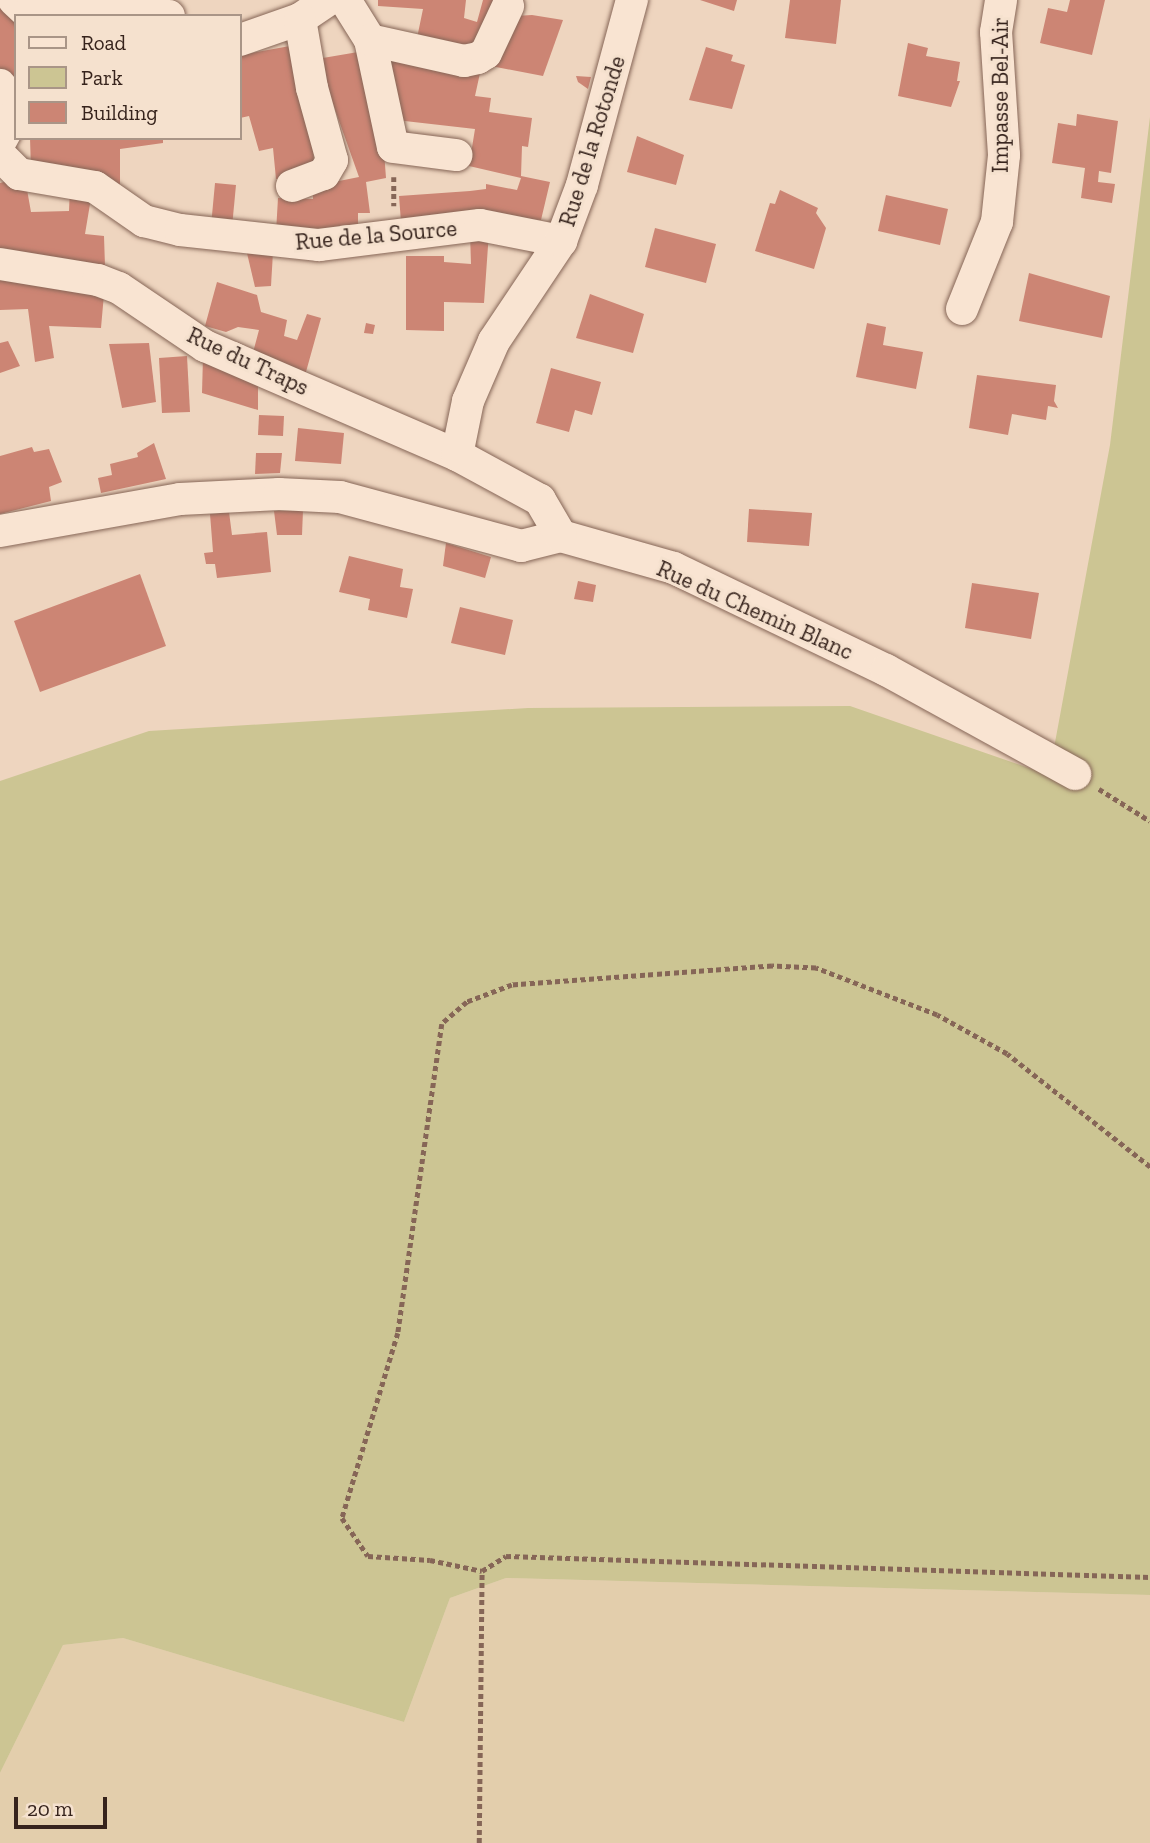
<!DOCTYPE html>
<style>
body{margin:0}
#map{position:relative;width:1150px;height:1843px;overflow:hidden;background:#eed5bf;font-family:"Zilla Slab",serif}
div>[style]{position:absolute}
.farmland>*{inset:0;background:#e3ceac}
.green>*{inset:0;background:#ccc593}
.building>*{inset:0;background:#cc8574}
.path>*{height:4.5px;margin-top:-2.25px;transform-origin:0;background:repeating-linear-gradient(90deg,#866657 0 5px,transparent 0 8.5px)}
.roads{filter:drop-shadow(0 0 2px #866657) drop-shadow(0 0 2px #866657)}
.minor>*{height:32px;margin:-16px;padding:0 16px;transform-origin:16px;border-radius:16px;background:#f9e4d2}
span{translate:-50% -50%;white-space:nowrap;text-align:center;line-height:1.15;-webkit-text-stroke:6px #f5e1ce;paint-order:stroke}
.street-label{font-size:23px;color:#36231c}
.legend{position:absolute;left:14px;top:14px;width:228px;height:126px;box-sizing:border-box;background:#f5e1ce;border:2px solid #a99587;margin:0;padding:9px 12px;list-style:none;font-size:21px;color:#36231c}
.legend li{display:flex;align-items:center;gap:14px;height:35px}
.legend b{width:35px;border:2px solid #a99587}
.scale{position:absolute;left:14px;top:1797px;width:93px;height:32px;box-sizing:border-box;border:4px solid #36231c;border-top:0;padding-left:9px;font-size:21px;line-height:24px;white-space:nowrap;color:#36231c;-webkit-text-stroke:5px #f5e1ce;paint-order:stroke}
</style>
<div id="map">
<div class="farmland">
<i style="clip-path:polygon(506px 1578px,1150px 1595px,1150px 1843px,0 1843px,0 1773px,63px 1645px,123px 1638px,404px 1722px,450px 1598px)"></i>
</div>
<div class="green">
<i style="clip-path:polygon(1150px 117px,1150px 1595px,506px 1578px,450px 1598px,404px 1722px,123px 1638px,63px 1645px,0 1773px,0 781px,149px 731px,528px 708px,850px 706px,1049px 775px,1110px 445px)"></i>
</div>
<div class="building">
<i style="clip-path:polygon(0 0,16px 15px,16px 76px,9px 77px,0 68px)"></i>
<i style="clip-path:polygon(378px 0,466px 0,464px 18px,477px 22px,483px 0,499px 0,480px 47px,417px 38px,423px 9px,378px 6px)"></i>
<i style="clip-path:polygon(700px 0,737px 0,734px 11px)"></i>
<i style="clip-path:polygon(790px 0,841px 0,836px 44px,785px 38px)"></i>
<i style="clip-path:polygon(1070px 0,1105px 0,1092px 55px,1040px 43px,1048px 8px,1067px 12px)"></i>
<i style="clip-path:polygon(532px 15px,563px 20px,543px 76px,491px 66px,515px 16px)"></i>
<i style="clip-path:polygon(908px 43px,928px 48px,926px 56px,960px 62px,957px 81px,960px 81px,951px 107px,898px 96px)"></i>
<i style="clip-path:polygon(290px 46px,313px 140px,314px 167px,294px 178px,276px 179px,273px 148px,259px 151px,249px 116px,240px 118px,241px 55px)"></i>
<i style="clip-path:polygon(706px 47px,733px 55px,731px 61px,745px 65px,732px 109px,689px 100px)"></i>
<i style="clip-path:polygon(364px 51px,383px 138px,386px 178px,366px 182px,370px 213px,358px 213px,358px 230px,276px 232px,278px 198px,313px 199px,313px 188px,339px 177px,339px 181px,359px 177px,317px 59px)"></i>
<i style="clip-path:polygon(380px 53px,480px 73px,475px 96px,491px 98px,489px 112px,532px 118px,528px 147px,522px 146px,521px 176px,550px 182px,541px 220px,486px 217px,401px 222px,399px 196px,470px 191px,486px 189px,486px 184px,517px 190px,521px 178px,469px 166px,475px 129px,396px 120px)"></i>
<i style="clip-path:polygon(576px 76px,591px 77px,588px 89px,578px 82px)"></i>
<i style="clip-path:polygon(1077px 114px,1118px 121px,1111px 173px,1099px 171px,1098px 182px,1115px 184px,1112px 203px,1081px 198px,1085px 168px,1052px 163px,1058px 123px,1076px 126px)"></i>
<i style="clip-path:polygon(637px 136px,684px 155px,676px 185px,627px 172px)"></i>
<i style="clip-path:polygon(30px 138px,163px 138px,163px 143px,120px 149px,120px 185px,31px 169px)"></i>
<i style="clip-path:polygon(12px 180px,26px 184px,31px 212px,69px 211px,70px 186px,92px 192px,85px 234px,104px 236px,105px 266px,0 257px,0 183px)"></i>
<i style="clip-path:polygon(215px 183px,236px 185px,232px 227px,211px 226px)"></i>
<i style="clip-path:polygon(780px 190px,818px 208px,816px 213px,826px 228px,814px 269px,755px 251px,770px 203px,775px 204px)"></i>
<i style="clip-path:polygon(886px 195px,948px 209px,940px 245px,878px 231px)"></i>
<i style="clip-path:polygon(655px 228px,716px 244px,706px 283px,645px 267px)"></i>
<i style="clip-path:polygon(489px 232px,484px 303px,444px 302px,444px 331px,406px 330px,406px 256px,444px 256px,444px 262px,471px 264px,470px 233px)"></i>
<i style="clip-path:polygon(246px 249px,273px 252px,271px 286px,255px 287px)"></i>
<i style="clip-path:polygon(0 273px,104px 294px,101px 328px,49px 326px,54px 358px,35px 362px,28px 309px,0 310px)"></i>
<i style="clip-path:polygon(1029px 273px,1110px 296px,1102px 338px,1019px 321px)"></i>
<i style="clip-path:polygon(217px 282px,257px 295px,261px 312px,287px 320px,284px 336px,297px 340px,307px 314px,321px 318px,304px 379px,251px 360px,259px 330px,238px 327px,226px 332px,205px 326px)"></i>
<i style="clip-path:polygon(590px 294px,644px 314px,633px 353px,576px 338px)"></i>
<i style="clip-path:polygon(366px 323px,375px 325px,373px 334px,364px 333px)"></i>
<i style="clip-path:polygon(867px 323px,886px 327px,883px 345px,923px 352px,916px 389px,856px 377px)"></i>
<i style="clip-path:polygon(8px 341px,20px 366px,0 373px,0 343px)"></i>
<i style="clip-path:polygon(149px 343px,156px 402px,122px 408px,109px 344px)"></i>
<i style="clip-path:polygon(187px 356px,190px 412px,162px 413px,159px 358px)"></i>
<i style="clip-path:polygon(203px 357px,258px 379px,258px 410px,202px 393px)"></i>
<i style="clip-path:polygon(551px 368px,601px 382px,592px 415px,575px 410px,569px 432px,536px 423px)"></i>
<i style="clip-path:polygon(977px 375px,1056px 385px,1054px 401px,1058px 408px,1048px 406px,1046px 420px,1012px 414px,1008px 435px,969px 428px)"></i>
<i style="clip-path:polygon(259px 415px,284px 416px,283px 436px,258px 435px)"></i>
<i style="clip-path:polygon(298px 428px,344px 433px,341px 464px,295px 461px)"></i>
<i style="clip-path:polygon(154px 443px,166px 479px,101px 493px,98px 478px,112px 475px,110px 464px,138px 457px,137px 453px)"></i>
<i style="clip-path:polygon(32px 447px,34px 452px,49px 449px,62px 482px,49px 487px,51px 501px,0 514px,0 456px)"></i>
<i style="clip-path:polygon(256px 453px,282px 453px,280px 473px,255px 474px)"></i>
<i style="clip-path:polygon(749px 509px,812px 513px,809px 546px,747px 542px)"></i>
<i style="clip-path:polygon(303px 510px,302px 535px,277px 535px,274px 511px)"></i>
<i style="clip-path:polygon(229px 512px,232px 535px,267px 532px,271px 572px,217px 578px,215px 564px,206px 564px,204px 553px,213px 552px,210px 514px)"></i>
<i style="clip-path:polygon(446px 543px,491px 557px,485px 578px,443px 566px)"></i>
<i style="clip-path:polygon(349px 556px,403px 569px,400px 587px,413px 589px,407px 618px,368px 610px,370px 599px,339px 592px)"></i>
<i style="clip-path:polygon(140px 574px,166px 646px,40px 692px,14px 621px)"></i>
<i style="clip-path:polygon(578px 581px,596px 585px,593px 602px,574px 599px)"></i>
<i style="clip-path:polygon(972px 583px,1039px 593px,1031px 639px,965px 628px)"></i>
<i style="clip-path:polygon(460px 607px,513px 620px,505px 655px,451px 643px)"></i>
</div>
<div class="path">
<i style="left:394px;top:177px;width:29px;rotate:90deg"></i>
<i style="left:1099px;top:789px;width:60px;rotate:32.1deg"></i>
<i style="left:1150px;top:1167px;width:182px;rotate:-141.7deg"></i>
<i style="left:1007px;top:1054px;width:80px;rotate:-150.9deg"></i>
<i style="left:937px;top:1015px;width:130px;rotate:-158.8deg"></i>
<i style="left:816px;top:968px;width:44px;rotate:-177.4deg"></i>
<i style="left:772px;top:966px;width:261px;rotate:175.8deg"></i>
<i style="left:512px;top:985px;width:48px;rotate:159.3deg"></i>
<i style="left:467px;top:1002px;width:33px;rotate:139deg"></i>
<i style="left:442px;top:1024px;width:312px;rotate:98.1deg"></i>
<i style="left:398px;top:1333px;width:193px;rotate:106.8deg"></i>
<i style="left:342px;top:1518px;width:46px;rotate:55.6deg"></i>
<i style="left:368px;top:1556px;width:62px;rotate:3.7deg"></i>
<i style="left:430px;top:1560px;width:53px;rotate:11.9deg"></i>
<i style="left:482px;top:1571px;width:28px;rotate:-32deg"></i>
<i style="left:506px;top:1556px;width:644px;rotate:1.87deg"></i>
<i style="left:479px;top:1843px;width:272px;rotate:-89.4deg"></i>
</div>
<div class="roads">
<div class="minor">
<i style="left:14px;top:0;width:19px;rotate:43deg"></i>
<i style="left:28px;top:13px;width:141px;rotate:1.2deg"></i>
<i style="left:345px;top:0;width:47px;rotate:58deg"></i>
<i style="left:370px;top:40px;width:109px;rotate:77.9deg"></i>
<i style="left:393px;top:147px;width:64px;rotate:7.2deg"></i>
<i style="left:240px;top:40px;width:64px;rotate:-19.3deg"></i>
<i style="left:300px;top:19px;width:34px;rotate:-34deg"></i>
<i style="left:370px;top:40px;width:96px;rotate:12.6deg"></i>
<i style="left:464px;top:61px;width:14px;rotate:-12deg"></i>
<i style="left:478px;top:58px;width:9px;rotate:-32deg"></i>
<i style="left:486px;top:53px;width:52px;rotate:-64.9deg"></i>
<i style="left:0;top:85px;width:26px;rotate:51deg"></i>
<i style="left:0;top:142px;width:33px;rotate:-61deg"></i>
<i style="left:0;top:155px;width:27px;rotate:45deg"></i>
<i style="left:19px;top:174px;width:77px;rotate:9.7deg"></i>
<i style="left:95px;top:187px;width:60px;rotate:34.8deg"></i>
<i style="left:144px;top:221px;width:37px;rotate:14deg"></i>
<i style="left:180px;top:230px;width:140px;rotate:6.2deg"></i>
<i style="left:319px;top:245px;width:162px;rotate:-7.1deg"></i>
<i style="left:480px;top:225px;width:83px;rotate:11.2deg"></i>
<i style="left:292px;top:186px;width:34px;rotate:-21deg"></i>
<i style="left:324px;top:174px;width:16px;rotate:-60deg"></i>
<i style="left:332px;top:160px;width:75px;rotate:-105.5deg"></i>
<i style="left:312px;top:88px;width:70px;rotate:-99.9deg"></i>
<i style="left:0;top:264px;width:99px;rotate:9.3deg"></i>
<i style="left:98px;top:280px;width:22px;rotate:21deg"></i>
<i style="left:119px;top:288px;width:104px;rotate:34deg"></i>
<i style="left:205px;top:346px;width:275px;rotate:23.4deg"></i>
<i style="left:962px;top:309px;width:94px;rotate:-68.1deg"></i>
<i style="left:997px;top:222px;width:67px;rotate:-84deg"></i>
<i style="left:1004px;top:155px;width:123px;rotate:-93.7deg"></i>
<i style="left:996px;top:32px;width:32px;rotate:-81deg"></i>
<i style="left:0;top:531px;width:183px;rotate:-10.1deg"></i>
<i style="left:180px;top:499px;width:99px;rotate:-2.9deg"></i>
<i style="left:279px;top:494px;width:61px;rotate:2.8deg"></i>
<i style="left:340px;top:497px;width:188px;rotate:15.1deg"></i>
<i style="left:521px;top:546px;width:41px;rotate:-14deg"></i>
<i style="left:561px;top:536px;width:117px;rotate:15.8deg"></i>
<i style="left:674px;top:568px;width:235px;rotate:25.7deg"></i>
<i style="left:886px;top:670px;width:216px;rotate:28.8deg"></i>
<i style="left:561px;top:536px;width:42px;rotate:-120.3deg"></i>
<i style="left:540px;top:500px;width:94px;rotate:-151.5deg"></i>
<i style="left:457px;top:455px;width:55px;rotate:-78.5deg"></i>
<i style="left:468px;top:401px;width:65px;rotate:-66.6deg"></i>
<i style="left:494px;top:341px;width:120px;rotate:-56.2deg"></i>
<i style="left:561px;top:241px;width:60px;rotate:-69.4deg"></i>
<i style="left:582px;top:185px;width:192px;rotate:-74.9deg"></i>
</div>
</div>
<div class="street-label">
<span style="left:1000px;top:95px;rotate:-90deg">Impasse Bel-Air</span>
<span style="left:592px;top:141px;rotate:-73deg">Rue de la Rotonde</span>
<span style="left:376px;top:235px;rotate:-5deg">Rue de la Source</span>
<span style="left:248px;top:361px;rotate:25deg">Rue du Traps</span>
<span style="left:755px;top:610px;rotate:24deg">Rue du Chemin Blanc</span>
</div>
<ul class="legend">
<li><b style="height:9px;background:#f9e4d2"></b>Road</li>
<li><b style="height:19px;background:#ccc593"></b>Park</li>
<li><b style="height:19px;background:#cc8574"></b>Building</li>
</ul>
<div class="scale">20 m</div>
</div>
